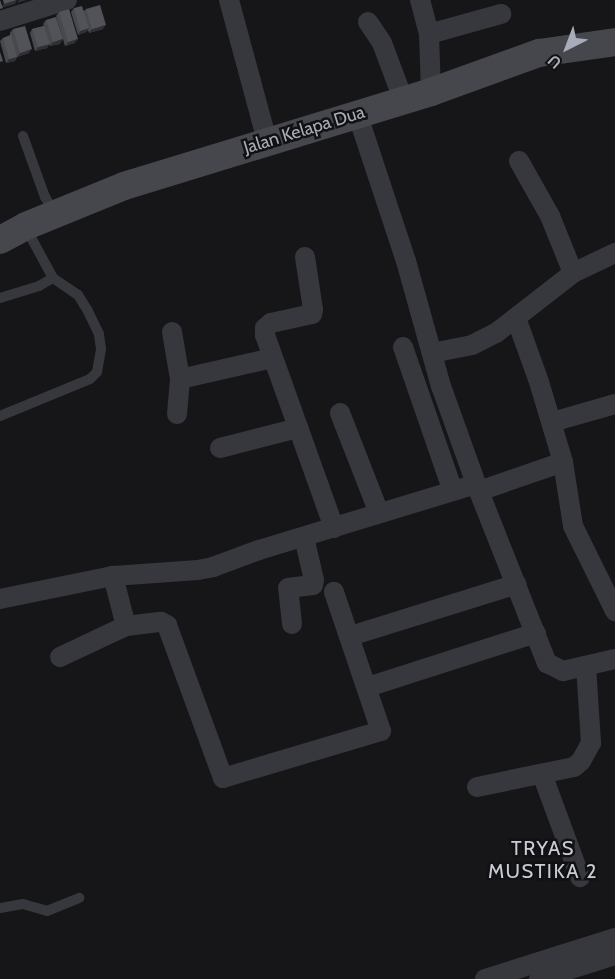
<!DOCTYPE html>
<html>
<head>
<meta charset="utf-8">
<style>
	body { margin:0 }
	#map { position:relative; width:615px; height:979px; overflow:hidden; background:#161618; font-family:Cabin,sans-serif }
	div>[style] { position:absolute }
	[style*='--x'] { left:calc(var(--x)*1px); top:calc(var(--y)*1px); width:calc(var(--w)*1px); rotate:calc(var(--a)*1deg) }
	.lane>* { height:10px; margin:-5px; padding:0 5px; transform-origin:5px; border-radius:5px; background:#37383d }
	.street>* { height:20px; margin:-10px; padding:0 10px; transform-origin:10px; border-radius:10px; background:#37383d }
	.secondary>* { height:28px; margin:-14px; padding:0 14px; transform-origin:14px; border-radius:14px; background:#45474d }
	.wall>* { inset:0; background:#47494d }
	.shaded-wall>* { inset:0; background:#2f3033 }
	.building>* { inset:0; background:#525359 }
	span { translate:-50% -50%; white-space:nowrap; text-align:center; line-height:1.15; -webkit-text-stroke:5px #111113; paint-order:stroke }
	.street-label { font-size:18px; color:#a7adb8 }
	.neighbourhood-label { font-size:20px; color:#c9ccd4; letter-spacing:1.5px }
	.north { position:absolute; left:537px; top:18px; width:60px; height:60px; -webkit-text-stroke:4px #111113; paint-order:stroke; rotate:222deg; font-size:16px; font-weight:700; line-height:24px; text-align:center; color:#a7adb8 }
	.north::after { content:''; display:block; margin:auto; width:21px; height:27px; background:#a7adb8; clip-path:polygon(50% 0,100% 100%,50% 72%,0 100%) }
</style>
</head>
<body>
<div id="map">
	<div class="lane">
		<div style="--x:23;--y:136;--w:65;--a:70.2"></div>
		<div style="--x:45;--y:197;--w:19;--a:58"></div>
		<div style="--x:0;--y:298;--w:41;--a:-17.1"></div>
		<div style="--x:39;--y:286;--w:16;--a:-30"></div>
		<div style="--x:53;--y:278;--w:57;--a:-118.4"></div>
		<div style="--x:0;--y:416;--w:97;--a:-22.3"></div>
		<div style="--x:90;--y:379;--w:10;--a:-45"></div>
		<div style="--x:97;--y:372;--w:23;--a:-80"></div>
		<div style="--x:101;--y:349;--w:15;--a:-98"></div>
		<div style="--x:99;--y:334;--w:25;--a:-116"></div>
		<div style="--x:88;--y:311;--w:19;--a:-122"></div>
		<div style="--x:78;--y:295;--w:30;--a:-146"></div>
		<div style="--x:0;--y:908;--w:23;--a:-10"></div>
		<div style="--x:23;--y:904;--w:25;--a:16"></div>
		<div style="--x:47;--y:911;--w:35;--a:-22"></div>
	</div>
	<div class="street">
		<div style="--x:229;--y:0;--w:146;--a:74.9"></div>
		<div style="--x:420;--y:0;--w:35;--a:75"></div>
		<div style="--x:0;--y:21;--w:70;--a:-17.4"></div>
		<div style="--x:368;--y:22;--w:25;--a:56"></div>
		<div style="--x:382;--y:43;--w:60;--a:69.4"></div>
		<div style="--x:431;--y:92;--w:58;--a:-92"></div>
		<div style="--x:429;--y:34;--w:75;--a:-15.5"></div>
		<div style="--x:357;--y:113;--w:156;--a:71.7"></div>
		<div style="--x:406;--y:261;--w:130;--a:74.4"></div>
		<div style="--x:441;--y:386;--w:104;--a:70.3"></div>
		<div style="--x:476;--y:484;--w:193;--a:68.4"></div>
		<div style="--x:547;--y:663;--w:18;--a:27"></div>
		<div style="--x:563;--y:671;--w:53;--a:-13"></div>
		<div style="--x:519;--y:161;--w:63;--a:60.6"></div>
		<div style="--x:550;--y:216;--w:61;--a:68"></div>
		<div style="--x:573;--y:273;--w:47;--a:-25.5"></div>
		<div style="--x:305;--y:257;--w:53;--a:81.3"></div>
		<div style="--x:313;--y:309;--w:5;--a:101"></div>
		<div style="--x:312;--y:314;--w:42;--a:167.6"></div>
		<div style="--x:271;--y:323;--w:8;--a:140"></div>
		<div style="--x:265;--y:328;--w:7;--a:90"></div>
		<div style="--x:265;--y:335;--w:205;--a:70.3"></div>
		<div style="--x:516;--y:318;--w:68;--a:70.2"></div>
		<div style="--x:539;--y:382;--w:84;--a:73.3"></div>
		<div style="--x:563;--y:462;--w:65;--a:81.1"></div>
		<div style="--x:573;--y:526;--w:95;--a:63.7"></div>
		<div style="--x:172;--y:332;--w:48;--a:80.3"></div>
		<div style="--x:403;--y:347;--w:152;--a:70.9"></div>
		<div style="--x:432;--y:353;--w:41;--a:-11.3"></div>
		<div style="--x:472;--y:345;--w:27;--a:-27"></div>
		<div style="--x:496;--y:333;--w:98;--a:-37.9"></div>
		<div style="--x:340;--y:413;--w:107;--a:68.7"></div>
		<div style="--x:177;--y:414;--w:35;--a:-85"></div>
		<div style="--x:180;--y:379;--w:95;--a:-12.7"></div>
		<div style="--x:552;--y:422;--w:66;--a:-15.9"></div>
		<div style="--x:220;--y:448;--w:81;--a:-14.4"></div>
		<div style="--x:479;--y:491;--w:89;--a:-19"></div>
		<div style="--x:0;--y:599;--w:115;--a:-11.5"></div>
		<div style="--x:113;--y:576;--w:85;--a:-4"></div>
		<div style="--x:198;--y:570;--w:15;--a:-11"></div>
		<div style="--x:213;--y:567;--w:49;--a:-20.3"></div>
		<div style="--x:259;--y:550;--w:227;--a:-16.9"></div>
		<div style="--x:292;--y:624;--w:36;--a:-96"></div>
		<div style="--x:288;--y:588;--w:25;--a:-7"></div>
		<div style="--x:313;--y:585;--w:5;--a:-79"></div>
		<div style="--x:314;--y:580;--w:44;--a:-103.1"></div>
		<div style="--x:126;--y:626;--w:35;--a:-7"></div>
		<div style="--x:161;--y:622;--w:7;--a:27"></div>
		<div style="--x:167;--y:625;--w:163;--a:69.9"></div>
		<div style="--x:223;--y:778;--w:165;--a:-16.6"></div>
		<div style="--x:381;--y:731;--w:147;--a:-108.7"></div>
		<div style="--x:360;--y:633;--w:164;--a:-17.3"></div>
		<div style="--x:60;--y:657;--w:73;--a:-25.2"></div>
		<div style="--x:126;--y:626;--w:52;--a:-104.6"></div>
		<div style="--x:377;--y:684;--w:167;--a:-17.8"></div>
		<div style="--x:542;--y:774;--w:110;--a:69.7"></div>
		<div style="--x:477;--y:787;--w:99;--a:-11.7"></div>
		<div style="--x:574;--y:767;--w:9;--a:-41"></div>
		<div style="--x:581;--y:761;--w:21;--a:-61"></div>
		<div style="--x:591;--y:743;--w:77;--a:-93.7"></div>
		<div style="--x:485;--y:979;--w:136;--a:-17.5"></div>
		<div style="--x:539;--y:979;--w:80;--a:-17.5"></div>
	</div>
	<div class="secondary">
		<div style="--x:0;--y:240;--w:30;--a:-28"></div>
		<div style="--x:26;--y:226;--w:106;--a:-22.2"></div>
		<div style="--x:124;--y:186;--w:321;--a:-17"></div>
		<div style="--x:431;--y:92;--w:115;--a:-19.9"></div>
		<div style="--x:539;--y:53;--w:77;--a:-8.2"></div>
	</div>
	<div class="wall">
		<div style="clip-path:polygon(74px 8px,84px 11px,86px 9px,103px 29px,89px 33px,88px 30px,86px 32px,78px 35px,71px 12px)"></div>
		<div style="clip-path:polygon(59px 12px,75px 43px,65px 46px,56px 16px)"></div>
		<div style="clip-path:polygon(46px 20px,60px 44px,50px 46px,49px 44px,47px 48px,35px 51px,30px 33px,32px 29px,44px 26px,43px 24px)"></div>
		<div style="clip-path:polygon(13px 29px,29px 53px,17px 57px,15px 61px,6px 63px,0 41px,3px 38px,10px 35px,10px 33px)"></div>
	</div>
	<div class="shaded-wall">
		<div style="clip-path:polygon(17px 0,15px 4px,1px 8px,4px 4px)"></div>
		<div style="clip-path:polygon(19px 0,27px 0,17px 3px)"></div>
		<div style="clip-path:polygon(106px 25px,103px 29px,89px 33px,92px 29px)"></div>
		<div style="clip-path:polygon(89px 28px,86px 32px,78px 35px,80px 31px)"></div>
		<div style="clip-path:polygon(63px 39px,60px 44px,50px 46px,53px 42px)"></div>
		<div style="clip-path:polygon(78px 39px,75px 43px,65px 46px,68px 42px)"></div>
		<div style="clip-path:polygon(50px 44px,47px 48px,35px 51px,38px 47px)"></div>
		<div style="clip-path:polygon(32px 49px,29px 53px,17px 57px,15px 61px,6px 63px,9px 59px,17px 57px,20px 53px)"></div>
	</div>
	<div class="building">
		<div style="clip-path:polygon(0 0,3px 8px,0 9px)"></div>
		<div style="clip-path:polygon(3px 0,17px 0,4px 4px)"></div>
		<div style="clip-path:polygon(100px 5px,106px 25px,92px 29px,86px 9px)"></div>
		<div style="clip-path:polygon(82px 6px,89px 28px,80px 31px,74px 8px)"></div>
		<div style="clip-path:polygon(69px 9px,78px 39px,68px 42px,59px 12px)"></div>
		<div style="clip-path:polygon(56px 17px,63px 39px,53px 42px,46px 20px)"></div>
		<div style="clip-path:polygon(25px 26px,32px 49px,20px 53px,13px 29px)"></div>
		<div style="clip-path:polygon(44px 26px,50px 44px,38px 47px,32px 29px)"></div>
		<div style="clip-path:polygon(11px 35px,17px 57px,9px 59px,3px 38px)"></div>
		<div style="clip-path:polygon(0 52px,3px 61px,0 62px)"></div>
	</div>
	<div class="street-label">
		<span style="left:304px;top:130px;rotate:-17deg">Jalan Kelapa Dua</span>
	</div>
	<div class="neighbourhood-label">
		<span style="left:543px;top:860px">TRYAS<br>MUSTIKA 2</span>
	</div>
	<div class="north">U</div>
</div>
</body>
</html>
